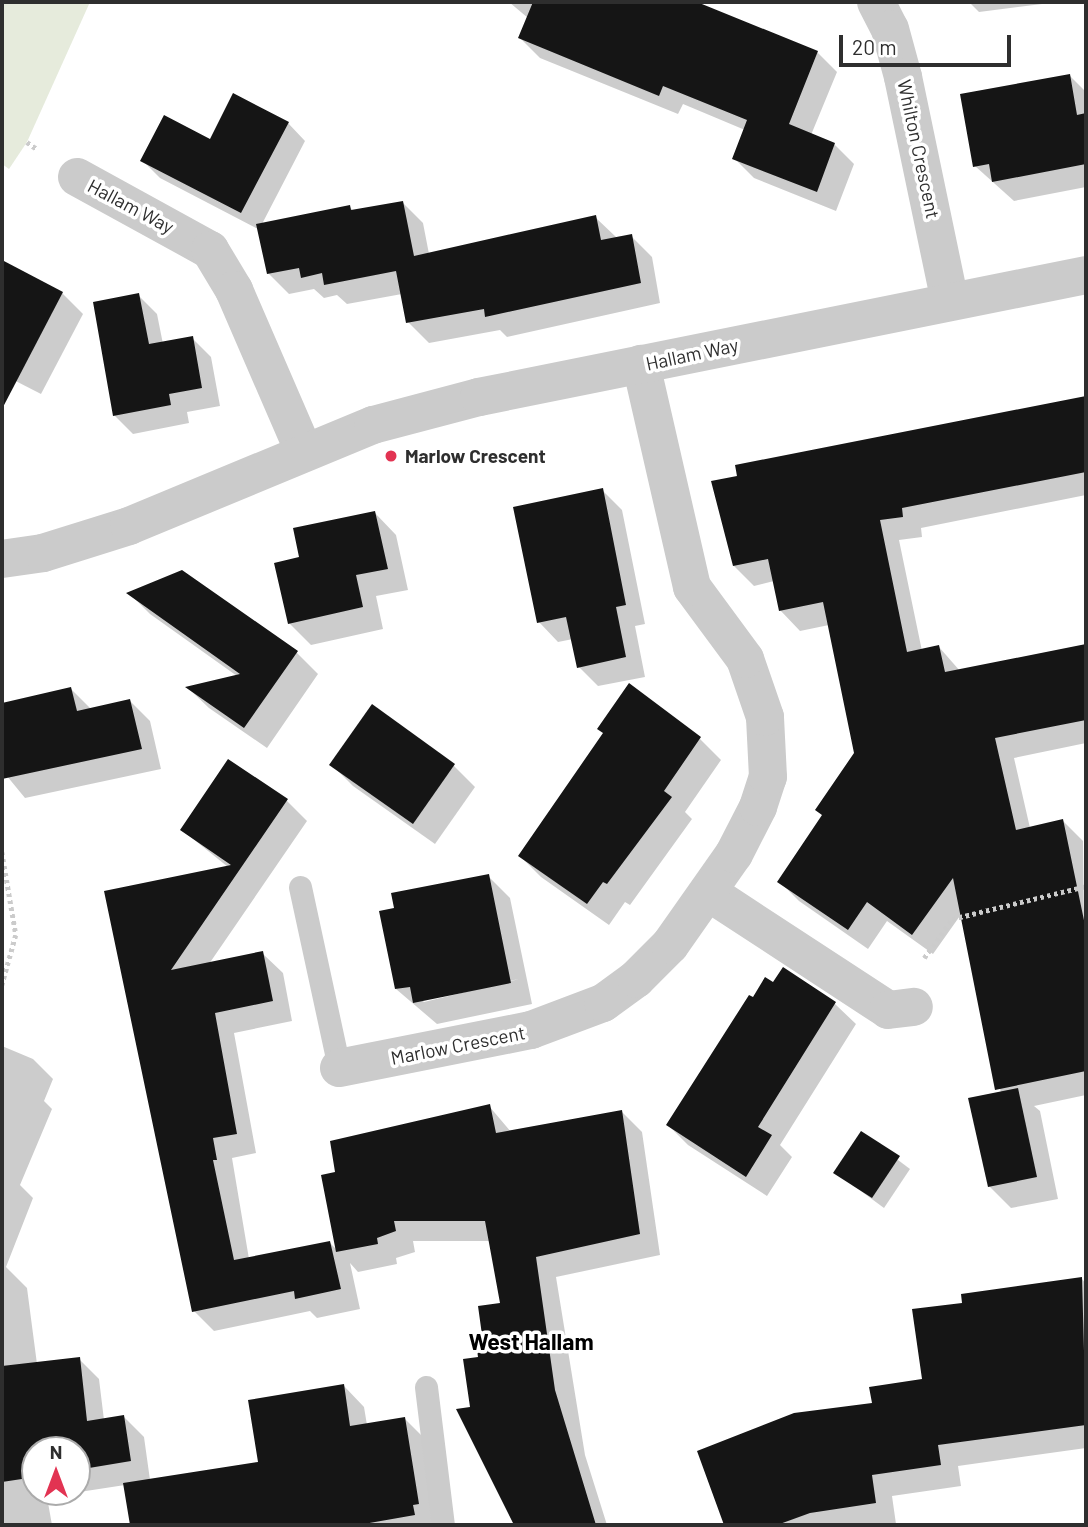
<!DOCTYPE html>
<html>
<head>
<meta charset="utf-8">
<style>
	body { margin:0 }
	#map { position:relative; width:1088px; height:1527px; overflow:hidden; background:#fff; font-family:Barlow,sans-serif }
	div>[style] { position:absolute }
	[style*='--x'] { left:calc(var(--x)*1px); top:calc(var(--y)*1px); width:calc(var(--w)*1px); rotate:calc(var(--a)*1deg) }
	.green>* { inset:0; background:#e6ebdc }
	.shadow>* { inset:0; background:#0003 }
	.building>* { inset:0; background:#151515 }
	.path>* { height:4.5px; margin-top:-2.25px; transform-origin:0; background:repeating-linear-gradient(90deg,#cbcbcb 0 3.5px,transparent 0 7px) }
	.service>* { height:23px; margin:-11.5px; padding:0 11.5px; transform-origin:11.5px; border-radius:11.5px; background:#cbcbcb }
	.minor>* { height:38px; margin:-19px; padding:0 19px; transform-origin:19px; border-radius:19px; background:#cbcbcb }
	.tertiary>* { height:38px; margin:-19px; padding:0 19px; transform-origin:19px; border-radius:19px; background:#cbcbcb }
	.dots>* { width:19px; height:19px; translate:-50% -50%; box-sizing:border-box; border:4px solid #fff; border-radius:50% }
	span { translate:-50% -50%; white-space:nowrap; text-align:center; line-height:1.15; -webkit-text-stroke:7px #fff; paint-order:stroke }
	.street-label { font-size:19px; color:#2e2e2e }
	.poi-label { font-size:19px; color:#2e2e2e; font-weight:700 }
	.left { translate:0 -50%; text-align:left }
	.quarter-label { font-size:23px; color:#000; font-weight:700 }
	.frame { position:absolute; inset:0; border:4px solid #2e2e2e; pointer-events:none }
	.north { position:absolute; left:21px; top:1436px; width:70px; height:70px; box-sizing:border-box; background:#fff; border:2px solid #ababab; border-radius:50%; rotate:0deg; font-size:19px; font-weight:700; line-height:28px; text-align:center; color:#2e2e2e }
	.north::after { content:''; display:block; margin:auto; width:24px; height:32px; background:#e23352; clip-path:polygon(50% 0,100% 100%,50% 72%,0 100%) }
	.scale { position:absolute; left:839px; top:35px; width:172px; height:32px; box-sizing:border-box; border:4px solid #2e2e2e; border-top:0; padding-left:9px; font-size:21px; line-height:24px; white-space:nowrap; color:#2e2e2e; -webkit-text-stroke:5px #fff; paint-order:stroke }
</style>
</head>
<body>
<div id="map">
	<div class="green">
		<div style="clip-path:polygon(2px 2px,90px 2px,27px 142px,9px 169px,2px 164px)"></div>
	</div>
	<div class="shadow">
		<div style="clip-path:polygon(509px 2px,693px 2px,817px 52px,837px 72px,811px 135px,834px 144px,854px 164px,836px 211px,754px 178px,734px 158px,745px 130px,683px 104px,678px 114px,540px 58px,520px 38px,528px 18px)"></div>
		<div style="clip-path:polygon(969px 2px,1050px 2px,1050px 3px,979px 12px)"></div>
		<div style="clip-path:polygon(1070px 76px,1086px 92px,1086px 187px,1014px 201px,975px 166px)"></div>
		<div style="clip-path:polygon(288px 123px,305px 141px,262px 224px,349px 206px,354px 212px,403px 203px,423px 223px,429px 254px,595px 217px,616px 237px,631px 236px,652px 257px,660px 303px,507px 337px,500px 330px,429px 343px,408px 322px,402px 294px,347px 304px,337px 295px,324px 298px,314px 289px,289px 294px,268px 273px,260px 230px,160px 178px,142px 160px)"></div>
		<div style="clip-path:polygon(2px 262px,62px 293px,83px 314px,41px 394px,2px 374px)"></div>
		<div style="clip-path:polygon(138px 295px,157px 314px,163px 344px,192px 338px,211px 357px,220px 406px,187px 412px,189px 423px,133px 434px,114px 415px)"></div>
		<div style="clip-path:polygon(1086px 398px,1086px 495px,921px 528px,922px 537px,899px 540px,922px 651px,939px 647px,960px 671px,1086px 646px,1086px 743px,1014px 758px,1030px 828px,1063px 821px,1083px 841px,1086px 1095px,1034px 1106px,1040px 1111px,1058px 1199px,1011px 1208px,989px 1186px,1001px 1093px,962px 913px,933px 954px,887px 921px,868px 949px,799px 901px,779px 881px,824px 816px,855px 753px,829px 625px,800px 631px,780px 610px,774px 581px,754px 586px,734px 566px,737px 467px)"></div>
		<div style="clip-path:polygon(602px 490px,622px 510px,645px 624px,635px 626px,645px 677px,598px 686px,579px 667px,573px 639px,558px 642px,539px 622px)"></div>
		<div style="clip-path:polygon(375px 513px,396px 535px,408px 590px,376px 596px,383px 629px,311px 645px,289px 623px,301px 558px)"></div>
		<div style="clip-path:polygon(129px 593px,297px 653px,318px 674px,267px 748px,209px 708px,188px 688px,237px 676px,150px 614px)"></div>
		<div style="clip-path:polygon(71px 689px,92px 710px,130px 701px,150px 721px,161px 769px,25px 798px,2px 770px,2px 704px)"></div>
		<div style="clip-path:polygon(372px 706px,454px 766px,475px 787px,435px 844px,353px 786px,331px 764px)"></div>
		<div style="clip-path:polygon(700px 739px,721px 760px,685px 812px,692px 819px,630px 905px,625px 902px,609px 925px,541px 877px,520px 856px)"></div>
		<div style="clip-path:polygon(228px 762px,287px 801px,307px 821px,209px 964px,262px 953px,283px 973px,292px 1021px,234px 1033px,256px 1153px,232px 1158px,249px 1259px,330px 1243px,338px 1251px,337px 1173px,489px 1106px,511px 1132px,622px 1112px,642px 1132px,660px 1255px,556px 1277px,585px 1455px,607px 1525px,516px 1525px,459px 1410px,472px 1408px,484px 1336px,502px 1305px,490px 1241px,413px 1241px,415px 1252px,396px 1258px,397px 1264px,358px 1272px,350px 1263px,360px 1309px,317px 1318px,310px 1311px,214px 1331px,194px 1311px,106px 892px,228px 867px,182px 830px)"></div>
		<div style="clip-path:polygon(evenodd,488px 876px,510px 898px,532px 1004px,437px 1024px,396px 989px,488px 876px,519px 979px,424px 1002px,421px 999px,519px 979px)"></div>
		<div style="clip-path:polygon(783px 970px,835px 1004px,856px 1024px,780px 1145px,792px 1157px,767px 1196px,688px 1145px,668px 1125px,753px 1000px,774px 984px)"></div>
		<div style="clip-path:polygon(evenodd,2px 1046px,33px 1059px,53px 1079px,44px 1101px,52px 1109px,20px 1185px,33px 1198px,6px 1267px,27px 1288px,37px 1364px,79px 1359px,99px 1379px,104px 1420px,124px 1417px,144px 1437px,150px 1480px,260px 1464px,344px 1386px,364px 1407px,367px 1425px,405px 1419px,425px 1439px,433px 1525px,132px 1525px,125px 1485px,47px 1497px,52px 1525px,2px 1525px,2px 1046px,35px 1450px,77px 1450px,77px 1492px,35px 1492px,35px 1450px)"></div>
		<div style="clip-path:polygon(862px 1133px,910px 1169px,884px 1208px,835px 1172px)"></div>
		<div style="clip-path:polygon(1082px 1279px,1086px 1284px,1086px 1448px,958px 1466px,961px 1486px,892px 1496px,896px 1524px,726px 1525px,699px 1452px,874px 1405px,924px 1380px,964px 1305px)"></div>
	</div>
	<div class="building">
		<div style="clip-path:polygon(533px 2px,697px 2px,818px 51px,789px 124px,835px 143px,817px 192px,732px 159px,747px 120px,663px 86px,659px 96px,518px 38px)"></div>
		<div style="clip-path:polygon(1070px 74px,1077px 115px,1086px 113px,1086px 164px,992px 182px,989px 164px,973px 167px,960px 94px)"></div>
		<div style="clip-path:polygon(233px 93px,289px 122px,241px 213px,140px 161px,164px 115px,210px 139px)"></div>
		<div style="clip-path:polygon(403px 201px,414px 256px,596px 215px,601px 240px,632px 234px,641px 283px,485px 317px,484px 309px,406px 323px,396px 271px,324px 285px,322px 273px,301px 278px,299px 268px,267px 274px,256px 224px,350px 205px,351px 210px)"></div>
		<div style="clip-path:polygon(2px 260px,63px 292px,2px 409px)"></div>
		<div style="clip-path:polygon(139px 293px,149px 344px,193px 336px,202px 388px,169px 394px,171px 405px,113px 416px,93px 302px)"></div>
		<div style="clip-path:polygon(1086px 396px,1086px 472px,902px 508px,903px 517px,880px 520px,907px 652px,939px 645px,945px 672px,1086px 644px,1086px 720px,995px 738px,1016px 830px,1063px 819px,1086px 930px,1086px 1071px,995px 1090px,953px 878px,912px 935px,867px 902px,848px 930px,777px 882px,822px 815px,815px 810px,854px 753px,823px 602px,779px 611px,768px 559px,733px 566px,711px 481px,737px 476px,735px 465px)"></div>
		<div style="clip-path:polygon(603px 488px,626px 605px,616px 607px,626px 657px,577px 668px,566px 617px,537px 623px,513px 507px)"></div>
		<div style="clip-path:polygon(375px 511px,388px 569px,356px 575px,363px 607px,288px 624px,274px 563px,299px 557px,293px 528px)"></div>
		<div style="clip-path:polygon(182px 570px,298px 651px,244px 728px,185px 687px,240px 674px,126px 593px)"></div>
		<div style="clip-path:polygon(629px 683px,701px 737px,664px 791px,672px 797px,607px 884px,603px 882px,587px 904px,518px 856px,603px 733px,597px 729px)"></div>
		<div style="clip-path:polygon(71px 687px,77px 711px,130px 699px,142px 749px,2px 779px,2px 703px)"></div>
		<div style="clip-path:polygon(372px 704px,455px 764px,413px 824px,329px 765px)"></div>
		<div style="clip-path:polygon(228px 759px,288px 799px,171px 970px,263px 951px,273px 1001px,215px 1013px,237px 1134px,213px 1138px,217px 1160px,213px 1160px,234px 1260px,330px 1241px,341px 1289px,295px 1299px,294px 1291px,192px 1312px,104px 891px,231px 865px,180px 830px)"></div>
		<div style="clip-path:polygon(489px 874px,511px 983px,413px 1003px,410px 987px,395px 989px,379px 911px,394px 908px,391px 893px)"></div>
		<div style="clip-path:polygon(783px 967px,836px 1002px,758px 1127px,772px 1135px,746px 1177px,666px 1125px,749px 995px,753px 997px,765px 977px,773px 982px)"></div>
		<div style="clip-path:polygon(1018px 1088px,1037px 1177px,988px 1187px,968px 1098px)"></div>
		<div style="clip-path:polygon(490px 1104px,496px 1133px,622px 1110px,640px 1234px,536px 1257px,555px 1390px,596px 1525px,514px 1525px,456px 1409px,470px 1407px,463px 1359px,478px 1357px,475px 1336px,482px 1335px,478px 1306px,500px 1303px,485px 1221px,394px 1221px,396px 1231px,377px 1238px,378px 1244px,336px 1252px,321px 1175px,335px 1172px,330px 1141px)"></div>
		<div style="clip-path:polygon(861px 1131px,900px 1156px,872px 1198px,833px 1173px)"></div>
		<div style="clip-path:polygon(1082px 1277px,1086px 1425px,938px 1445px,941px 1465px,872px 1475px,876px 1503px,810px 1513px,777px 1525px,724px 1525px,697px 1451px,794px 1413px,872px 1403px,869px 1387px,922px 1379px,912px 1309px,962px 1303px,961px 1294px)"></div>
		<div style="clip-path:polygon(80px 1357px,87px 1421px,124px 1415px,131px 1461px,77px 1470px,77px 1450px,35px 1450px,35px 1477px,2px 1482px,2px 1366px)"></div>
		<div style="clip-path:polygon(344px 1384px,350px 1426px,405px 1417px,419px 1504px,413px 1505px,415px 1515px,358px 1525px,130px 1525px,123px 1483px,258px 1462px,248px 1400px)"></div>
	</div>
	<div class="path">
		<div style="--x:27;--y:142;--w:12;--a:35"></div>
		<div style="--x:2;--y:852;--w:84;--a:80.4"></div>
		<div style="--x:16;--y:935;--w:52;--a:105.6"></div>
		<div style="--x:924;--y:958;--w:48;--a:-54.3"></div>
		<div style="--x:952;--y:919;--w:138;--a:-13.8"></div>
	</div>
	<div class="service">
		<div style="--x:300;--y:887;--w:185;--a:77.8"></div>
		<div style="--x:426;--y:1387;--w:139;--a:83"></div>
	</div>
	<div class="minor">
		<div style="--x:876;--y:2;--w:30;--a:63"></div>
		<div style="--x:890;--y:29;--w:50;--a:74.8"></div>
		<div style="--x:903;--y:77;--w:229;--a:78.2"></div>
		<div style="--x:77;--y:177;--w:152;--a:28.8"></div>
		<div style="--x:210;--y:250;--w:47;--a:59"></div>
		<div style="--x:234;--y:290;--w:176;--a:66.6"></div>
		<div style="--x:708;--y:892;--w:215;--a:33.2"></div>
		<div style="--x:888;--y:1010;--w:26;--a:-7"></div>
		<div style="--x:339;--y:1068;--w:196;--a:-11.2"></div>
		<div style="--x:531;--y:1030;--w:77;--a:-20.6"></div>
		<div style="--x:603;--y:1003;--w:41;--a:-36"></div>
		<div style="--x:636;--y:979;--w:48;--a:-45"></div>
		<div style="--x:670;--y:945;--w:111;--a:-54.9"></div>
		<div style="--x:734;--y:854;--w:53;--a:-62.9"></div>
		<div style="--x:758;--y:807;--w:32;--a:-72"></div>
		<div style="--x:768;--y:777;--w:60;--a:-92.9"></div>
		<div style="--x:765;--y:717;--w:61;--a:-109"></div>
		<div style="--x:745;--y:659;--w:89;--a:-126.4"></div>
		<div style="--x:692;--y:587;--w:229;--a:-102.9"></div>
	</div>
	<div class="tertiary">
		<div style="--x:2;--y:559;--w:41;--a:-8.3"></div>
		<div style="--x:43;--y:553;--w:90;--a:-17.4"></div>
		<div style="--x:129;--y:526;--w:264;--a:-22.5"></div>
		<div style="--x:373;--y:425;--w:110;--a:-14.8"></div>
		<div style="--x:479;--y:397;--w:619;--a:-11.36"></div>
	</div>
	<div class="dots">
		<div style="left:391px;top:456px;background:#e23352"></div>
	</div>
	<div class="street-label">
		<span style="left:919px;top:149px;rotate:78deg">Whilton Crescent</span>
		<span style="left:131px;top:206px;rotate:28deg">Hallam Way</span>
		<span style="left:692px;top:354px;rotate:-12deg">Hallam Way</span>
		<span style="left:458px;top:1045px;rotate:-11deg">Marlow Crescent</span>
	</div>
	<div class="poi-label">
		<span class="left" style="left:405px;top:456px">Marlow Crescent</span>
	</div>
	<div class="quarter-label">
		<span style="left:531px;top:1341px">West Hallam</span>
	</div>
	<div class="frame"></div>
	<div class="north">N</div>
	<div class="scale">20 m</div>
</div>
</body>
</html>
